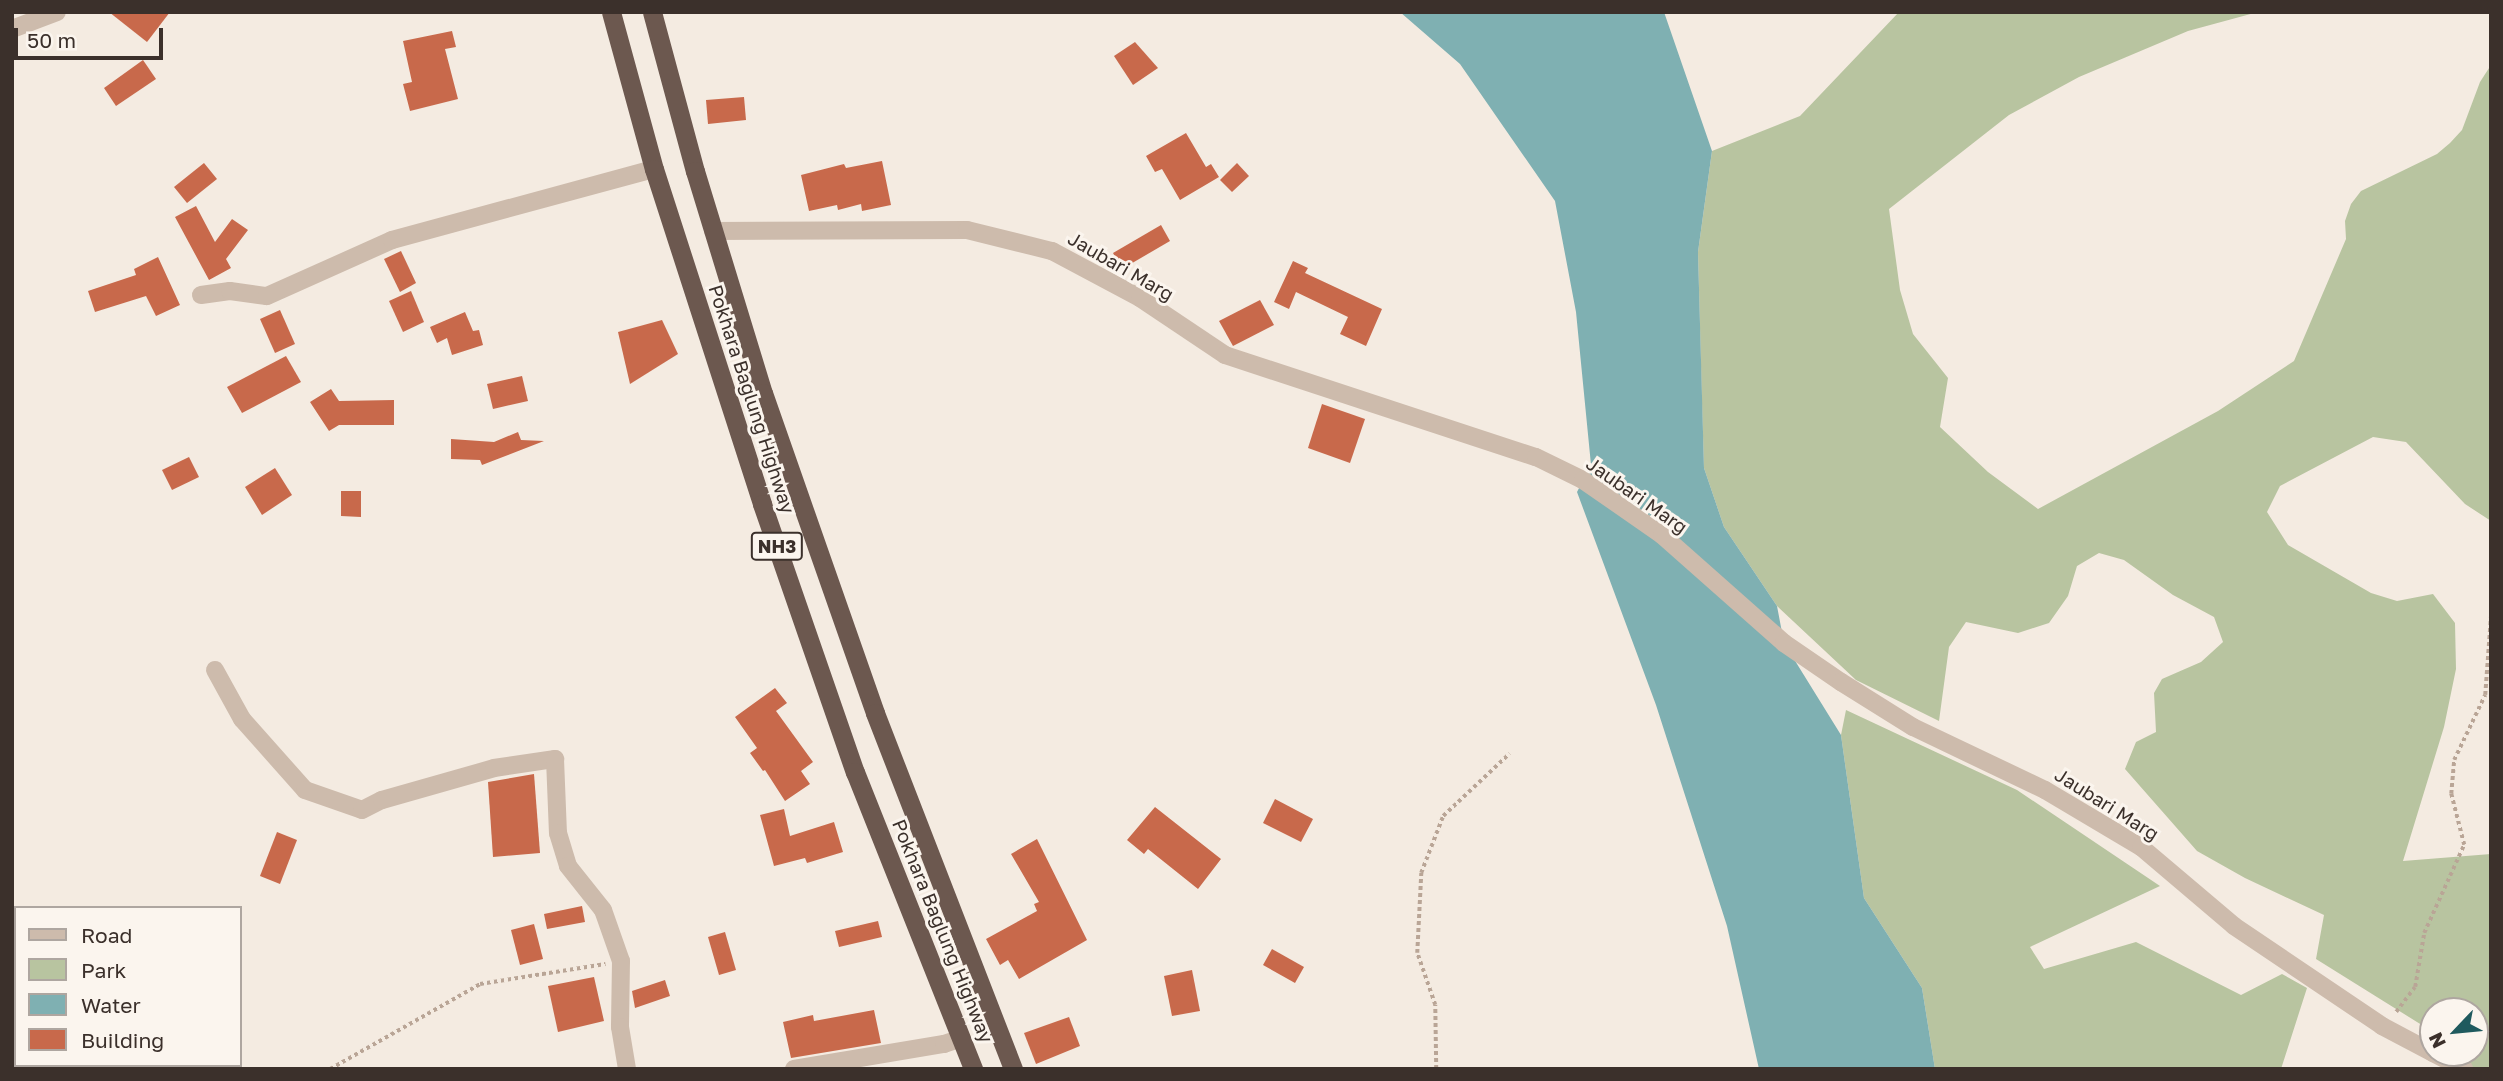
<!DOCTYPE html>
<html>
<head>
<meta charset="utf-8">
<style>
	body { margin:0 }
	#map { position:relative; width:2503px; height:1081px; overflow:hidden; background:#f4ebe1; font-family:"Golos Text",sans-serif }
	div>[style] { position:absolute }
	[style*='--x'] { left:calc(var(--x)*1px); top:calc(var(--y)*1px); width:calc(var(--w)*1px); rotate:calc(var(--a)*1deg) }
	.green>* { inset:0; background:#b8c4a0 }
	.water>* { inset:0; background:#7fb0b2 }
	.building>* { inset:0; background:#c8694b }
	.path>* { height:3.5px; margin-top:-1.75px; transform-origin:0; background:repeating-linear-gradient(90deg,#b9a596 0 3.5px,transparent 0 7px) }
	.minor>* { height:18px; margin:-9px; padding:0 9px; transform-origin:9px; border-radius:9px; background:#cdbbac }
	.trunk>* { height:19px; margin:-9.5px; padding:0 9.5px; transform-origin:9.5px; border-radius:9.5px; background:#6c584f }
	span { translate:-50% -50%; white-space:nowrap; text-align:center; line-height:1.15; -webkit-text-stroke:6px #fbf5ee; paint-order:stroke }
	.shield-label span { padding:2px 5px; background:#fbf5ee; border:2px solid; border-radius:5px; -webkit-text-stroke-width:0 }
	.shield-label { font-size:18px; color:#3b302b; font-weight:700 }
	.street-label { font-size:19px; color:#3b302b }
	.frame { position:absolute; inset:0; border:14px solid #3b302b; pointer-events:none }
	.legend { position:absolute; left:14px; top:906px; width:228px; height:161px; box-sizing:border-box; background:#fbf5ee; border:2px solid #aea6a0; margin:0; padding:9px 12px; list-style:none; font-size:21px; color:#3b302b }
	.legend li { display:flex; align-items:center; gap:14px; height:35px }
	.legend b { width:35px; border:2px solid #aea6a0 }
	.north { position:absolute; left:2419px; top:997px; width:70px; height:70px; box-sizing:border-box; background:#fbf5ee; border:2px solid #aea6a0; border-radius:50%; rotate:244deg; font-size:19px; font-weight:700; line-height:28px; text-align:center; color:#3b302b }
	.north::after { content:''; display:block; margin:auto; width:24px; height:32px; background:#1f5a5e; clip-path:polygon(50% 0,100% 100%,50% 72%,0 100%) }
	.scale { position:absolute; left:14px; top:28px; width:149px; height:32px; box-sizing:border-box; border:4px solid #3b302b; border-top:0; padding-left:9px; font-size:21px; line-height:24px; white-space:nowrap; color:#3b302b; -webkit-text-stroke:5px #fbf5ee; paint-order:stroke }
</style>
</head>
<body>
<div id="map">
	<div class="green">
		<div style="clip-path:polygon(1899px 12px,2258px 12px,2188px 31px,2079px 77px,2009px 115px,1889px 209px,1900px 290px,1913px 334px,1948px 378px,1940px 427px,1988px 472px,2038px 509px,2218px 411px,2294px 361px,2346px 239px,2345px 221px,2351px 204px,2361px 191px,2437px 154px,2450px 143px,2462px 130px,2480px 82px,2491px 65px,2491px 521px,2465px 504px,2406px 442px,2373px 437px,2280px 486px,2267px 512px,2288px 545px,2371px 593px,2397px 601px,2433px 594px,2455px 623px,2456px 669px,2444px 727px,2403px 861px,2491px 854px,2491px 1069px,2468px 1069px,2470px 1056px,2466px 1053px,2475px 1053px,2475px 1011px,2433px 1011px,2433px 1032px,2316px 959px,2324px 915px,2245px 878px,2197px 851px,2125px 769px,2136px 742px,2156px 732px,2154px 693px,2162px 679px,2201px 662px,2223px 642px,2214px 617px,2173px 595px,2124px 560px,2099px 553px,2077px 566px,2068px 596px,2049px 623px,2018px 633px,1966px 622px,1949px 647px,1939px 721px,1856px 680px,1777px 606px,1724px 527px,1704px 468px,1702px 403px,1698px 252px,1712px 151px,1800px 116px)"></div>
		<div style="clip-path:polygon(1846px 710px,2017px 790px,2160px 886px,2030px 947px,2044px 969px,2136px 942px,2241px 995px,2282px 974px,2307px 988px,2281px 1069px,1935px 1069px,1922px 988px,1864px 898px,1841px 735px)"></div>
		<div style="clip-path:polygon(12px 1003px,16px 1010px,16px 1065px,47px 1065px,49px 1069px,12px 1069px)"></div>
	</div>
	<div class="water">
		<div style="clip-path:polygon(1400px 12px,1664px 12px,1712px 151px,1698px 252px,1704px 468px,1724px 527px,1777px 606px,1784px 643px,1841px 735px,1864px 898px,1922px 988px,1935px 1069px,1759px 1069px,1727px 926px,1656px 705px,1577px 492px,1591px 465px,1576px 312px,1555px 201px,1460px 64px)"></div>
	</div>
	<div class="building">
		<div style="clip-path:polygon(109px 12px,170px 12px,147px 42px)"></div>
		<div style="clip-path:polygon(452px 31px,456px 47px,445px 49px,458px 99px,410px 111px,403px 84px,412px 82px,403px 41px)"></div>
		<div style="clip-path:polygon(1135px 42px,1158px 68px,1133px 85px,1114px 56px)"></div>
		<div style="clip-path:polygon(143px 60px,156px 79px,116px 106px,104px 88px)"></div>
		<div style="clip-path:polygon(744px 97px,746px 120px,708px 124px,706px 100px)"></div>
		<div style="clip-path:polygon(1186px 133px,1206px 167px,1211px 164px,1219px 177px,1180px 200px,1162px 169px,1155px 172px,1146px 156px)"></div>
		<div style="clip-path:polygon(882px 161px,891px 205px,862px 211px,861px 204px,838px 210px,837px 205px,809px 211px,801px 175px,844px 164px,846px 168px)"></div>
		<div style="clip-path:polygon(204px 163px,217px 179px,187px 203px,174px 187px)"></div>
		<div style="clip-path:polygon(1237px 163px,1249px 176px,1232px 192px,1220px 180px)"></div>
		<div style="clip-path:polygon(196px 206px,215px 242px,232px 219px,248px 230px,226px 259px,231px 268px,209px 280px,175px 217px)"></div>
		<div style="clip-path:polygon(1161px 225px,1170px 241px,1122px 269px,1113px 253px)"></div>
		<div style="clip-path:polygon(401px 251px,416px 283px,400px 292px,384px 259px)"></div>
		<div style="clip-path:polygon(158px 257px,180px 305px,156px 316px,146px 296px,95px 312px,88px 291px,136px 275px,134px 269px)"></div>
		<div style="clip-path:polygon(1293px 261px,1308px 268px,1305px 273px,1382px 309px,1366px 346px,1340px 334px,1348px 317px,1296px 292px,1289px 309px,1274px 302px)"></div>
		<div style="clip-path:polygon(411px 291px,424px 322px,403px 332px,389px 301px)"></div>
		<div style="clip-path:polygon(1260px 300px,1274px 325px,1233px 346px,1219px 321px)"></div>
		<div style="clip-path:polygon(280px 310px,295px 344px,275px 353px,260px 319px)"></div>
		<div style="clip-path:polygon(465px 312px,473px 331px,479px 330px,483px 345px,452px 355px,447px 338px,437px 343px,430px 327px)"></div>
		<div style="clip-path:polygon(662px 320px,678px 354px,630px 384px,618px 332px)"></div>
		<div style="clip-path:polygon(286px 356px,301px 382px,242px 413px,227px 387px)"></div>
		<div style="clip-path:polygon(522px 376px,528px 401px,493px 409px,487px 384px)"></div>
		<div style="clip-path:polygon(331px 389px,339px 401px,394px 400px,394px 425px,339px 425px,329px 431px,310px 402px)"></div>
		<div style="clip-path:polygon(1322px 404px,1365px 419px,1350px 463px,1308px 448px)"></div>
		<div style="clip-path:polygon(518px 432px,521px 440px,544px 441px,482px 465px,480px 460px,451px 459px,451px 439px,494px 442px)"></div>
		<div style="clip-path:polygon(189px 457px,199px 477px,172px 490px,162px 470px)"></div>
		<div style="clip-path:polygon(275px 468px,292px 495px,262px 515px,245px 487px)"></div>
		<div style="clip-path:polygon(341px 491px,361px 491px,361px 517px,341px 516px)"></div>
		<div style="clip-path:polygon(775px 688px,787px 703px,776px 711px,813px 762px,801px 771px,810px 784px,785px 801px,765px 770px,763px 771px,750px 753px,757px 748px,735px 717px)"></div>
		<div style="clip-path:polygon(534px 774px,540px 853px,493px 857px,488px 782px)"></div>
		<div style="clip-path:polygon(1275px 799px,1313px 819px,1301px 842px,1263px 823px)"></div>
		<div style="clip-path:polygon(1155px 807px,1221px 859px,1198px 889px,1148px 849px,1144px 854px,1127px 840px)"></div>
		<div style="clip-path:polygon(784px 809px,790px 836px,834px 822px,843px 852px,807px 863px,805px 858px,774px 866px,760px 815px)"></div>
		<div style="clip-path:polygon(277px 832px,297px 840px,280px 884px,260px 876px)"></div>
		<div style="clip-path:polygon(1037px 839px,1087px 940px,1019px 979px,1008px 960px,1000px 965px,986px 939px,1037px 911px,1034px 904px,1039px 902px,1011px 854px)"></div>
		<div style="clip-path:polygon(582px 906px,585px 922px,547px 929px,544px 914px)"></div>
		<div style="clip-path:polygon(878px 921px,882px 937px,839px 947px,835px 931px)"></div>
		<div style="clip-path:polygon(534px 924px,543px 959px,520px 965px,511px 930px)"></div>
		<div style="clip-path:polygon(725px 932px,736px 970px,719px 975px,708px 937px)"></div>
		<div style="clip-path:polygon(1272px 949px,1304px 967px,1295px 983px,1263px 965px)"></div>
		<div style="clip-path:polygon(1192px 970px,1200px 1011px,1172px 1016px,1164px 976px)"></div>
		<div style="clip-path:polygon(594px 977px,604px 1021px,558px 1032px,548px 986px)"></div>
		<div style="clip-path:polygon(665px 980px,670px 996px,635px 1008px,632px 991px)"></div>
		<div style="clip-path:polygon(874px 1010px,881px 1043px,791px 1058px,783px 1022px,813px 1015px,814px 1021px)"></div>
		<div style="clip-path:polygon(1069px 1017px,1080px 1046px,1036px 1064px,1024px 1033px)"></div>
	</div>
	<div class="path">
		<div style="--x:2396;--y:1012;--w:31;--a:-53"></div>
		<div style="--x:2415;--y:987;--w:55;--a:-80.5"></div>
		<div style="--x:2424;--y:933;--w:97;--a:-65.6"></div>
		<div style="--x:2464;--y:845;--w:53;--a:-104.3"></div>
		<div style="--x:2451;--y:794;--w:34;--a:-85"></div>
		<div style="--x:2454;--y:760;--w:72;--a:-64.5"></div>
		<div style="--x:2485;--y:695;--w:81;--a:-85.8"></div>
		<div style="--x:330;--y:1069;--w:172;--a:-29.5"></div>
		<div style="--x:480;--y:984;--w:127;--a:-9.1"></div>
		<div style="--x:1436;--y:1069;--w:64;--a:-90.9"></div>
		<div style="--x:1435;--y:1005;--w:55;--a:-109.1"></div>
		<div style="--x:1417;--y:953;--w:80;--a:-87.1"></div>
		<div style="--x:1421;--y:873;--w:61;--a:-68.9"></div>
		<div style="--x:1443;--y:816;--w:91;--a:-43.2"></div>
	</div>
	<div class="minor">
		<div style="--x:12;--y:29;--w:48;--a:-20.7"></div>
		<div style="--x:713;--y:231;--w:254;--a:-0.2"></div>
		<div style="--x:967;--y:230;--w:88;--a:13.9"></div>
		<div style="--x:1052;--y:251;--w:100;--a:28.1"></div>
		<div style="--x:1140;--y:298;--w:102;--a:33.8"></div>
		<div style="--x:1225;--y:355;--w:327;--a:18.2"></div>
		<div style="--x:1536;--y:457;--w:52;--a:26.1"></div>
		<div style="--x:1583;--y:480;--w:96;--a:34.8"></div>
		<div style="--x:1662;--y:535;--w:163;--a:41.5"></div>
		<div style="--x:1784;--y:643;--w:69;--a:34.4"></div>
		<div style="--x:1841;--y:682;--w:85;--a:32"></div>
		<div style="--x:1913;--y:727;--w:146;--a:25.5"></div>
		<div style="--x:2045;--y:790;--w:112;--a:30.7"></div>
		<div style="--x:2141;--y:847;--w:122;--a:40.3"></div>
		<div style="--x:2234;--y:926;--w:179;--a:34"></div>
		<div style="--x:2382;--y:1026;--w:58;--a:27.9"></div>
		<div style="--x:201;--y:295;--w:29;--a:-8"></div>
		<div style="--x:230;--y:291;--w:37;--a:8"></div>
		<div style="--x:267;--y:296;--w:137;--a:-24.1"></div>
		<div style="--x:392;--y:240;--w:271;--a:-15.2"></div>
		<div style="--x:215;--y:670;--w:56;--a:61.1"></div>
		<div style="--x:242;--y:719;--w:95;--a:48.4"></div>
		<div style="--x:305;--y:790;--w:60;--a:19.3"></div>
		<div style="--x:362;--y:810;--w:22;--a:-27"></div>
		<div style="--x:382;--y:800;--w:116;--a:-15.9"></div>
		<div style="--x:494;--y:768;--w:62;--a:-8.4"></div>
		<div style="--x:555;--y:759;--w:74;--a:87.7"></div>
		<div style="--x:558;--y:833;--w:34;--a:73"></div>
		<div style="--x:568;--y:866;--w:56;--a:51.5"></div>
		<div style="--x:603;--y:910;--w:54;--a:70.6"></div>
		<div style="--x:621;--y:961;--w:66;--a:90.9"></div>
		<div style="--x:620;--y:1027;--w:43;--a:80.5"></div>
		<div style="--x:12;--y:983;--w:6;--a:51"></div>
		<div style="--x:2433;--y:1053;--w:35;--a:27"></div>
		<div style="--x:59;--y:1065;--w:10;--a:24"></div>
		<div style="--x:794;--y:1069;--w:152;--a:-9.5"></div>
		<div style="--x:944;--y:1044;--w:18;--a:-19"></div>
	</div>
	<div class="trunk">
		<div style="--x:611;--y:12;--w:163;--a:74.7"></div>
		<div style="--x:654;--y:169;--w:352;--a:72.1"></div>
		<div style="--x:762;--y:504;--w:284;--a:70.9"></div>
		<div style="--x:855;--y:772;--w:320;--a:68.3"></div>
		<div style="--x:652;--y:12;--w:165;--a:74.9"></div>
		<div style="--x:695;--y:171;--w:232;--a:73"></div>
		<div style="--x:763;--y:393;--w:339;--a:70.7"></div>
		<div style="--x:875;--y:713;--w:382;--a:68.8"></div>
	</div>
	<div class="shield-label">
		<span style="left:777px;top:546px">NH3</span>
	</div>
	<div class="street-label">
		<span style="left:1121px;top:266px;rotate:30deg">Jaubari Marg</span>
		<span style="left:752px;top:399px;rotate:72deg">Pokhara Baglung Highway</span>
		<span style="left:1637px;top:495px;rotate:35deg">Jaubari Marg</span>
		<span style="left:2107px;top:804px;rotate:32deg">Jaubari Marg</span>
		<span style="left:943px;top:931px;rotate:68deg">Pokhara Baglung Highway</span>
	</div>
	<div class="frame"></div>
	<ul class="legend">
	<li><b style="height:9px;background:#cdbbac"></b>Road</li>
	<li><b style="height:19px;background:#b8c4a0"></b>Park</li>
	<li><b style="height:19px;background:#7fb0b2"></b>Water</li>
	<li><b style="height:19px;background:#c8694b"></b>Building</li>
	</ul>
	<div class="north">N</div>
	<div class="scale">50 m</div>
</div>
</body>
</html>
